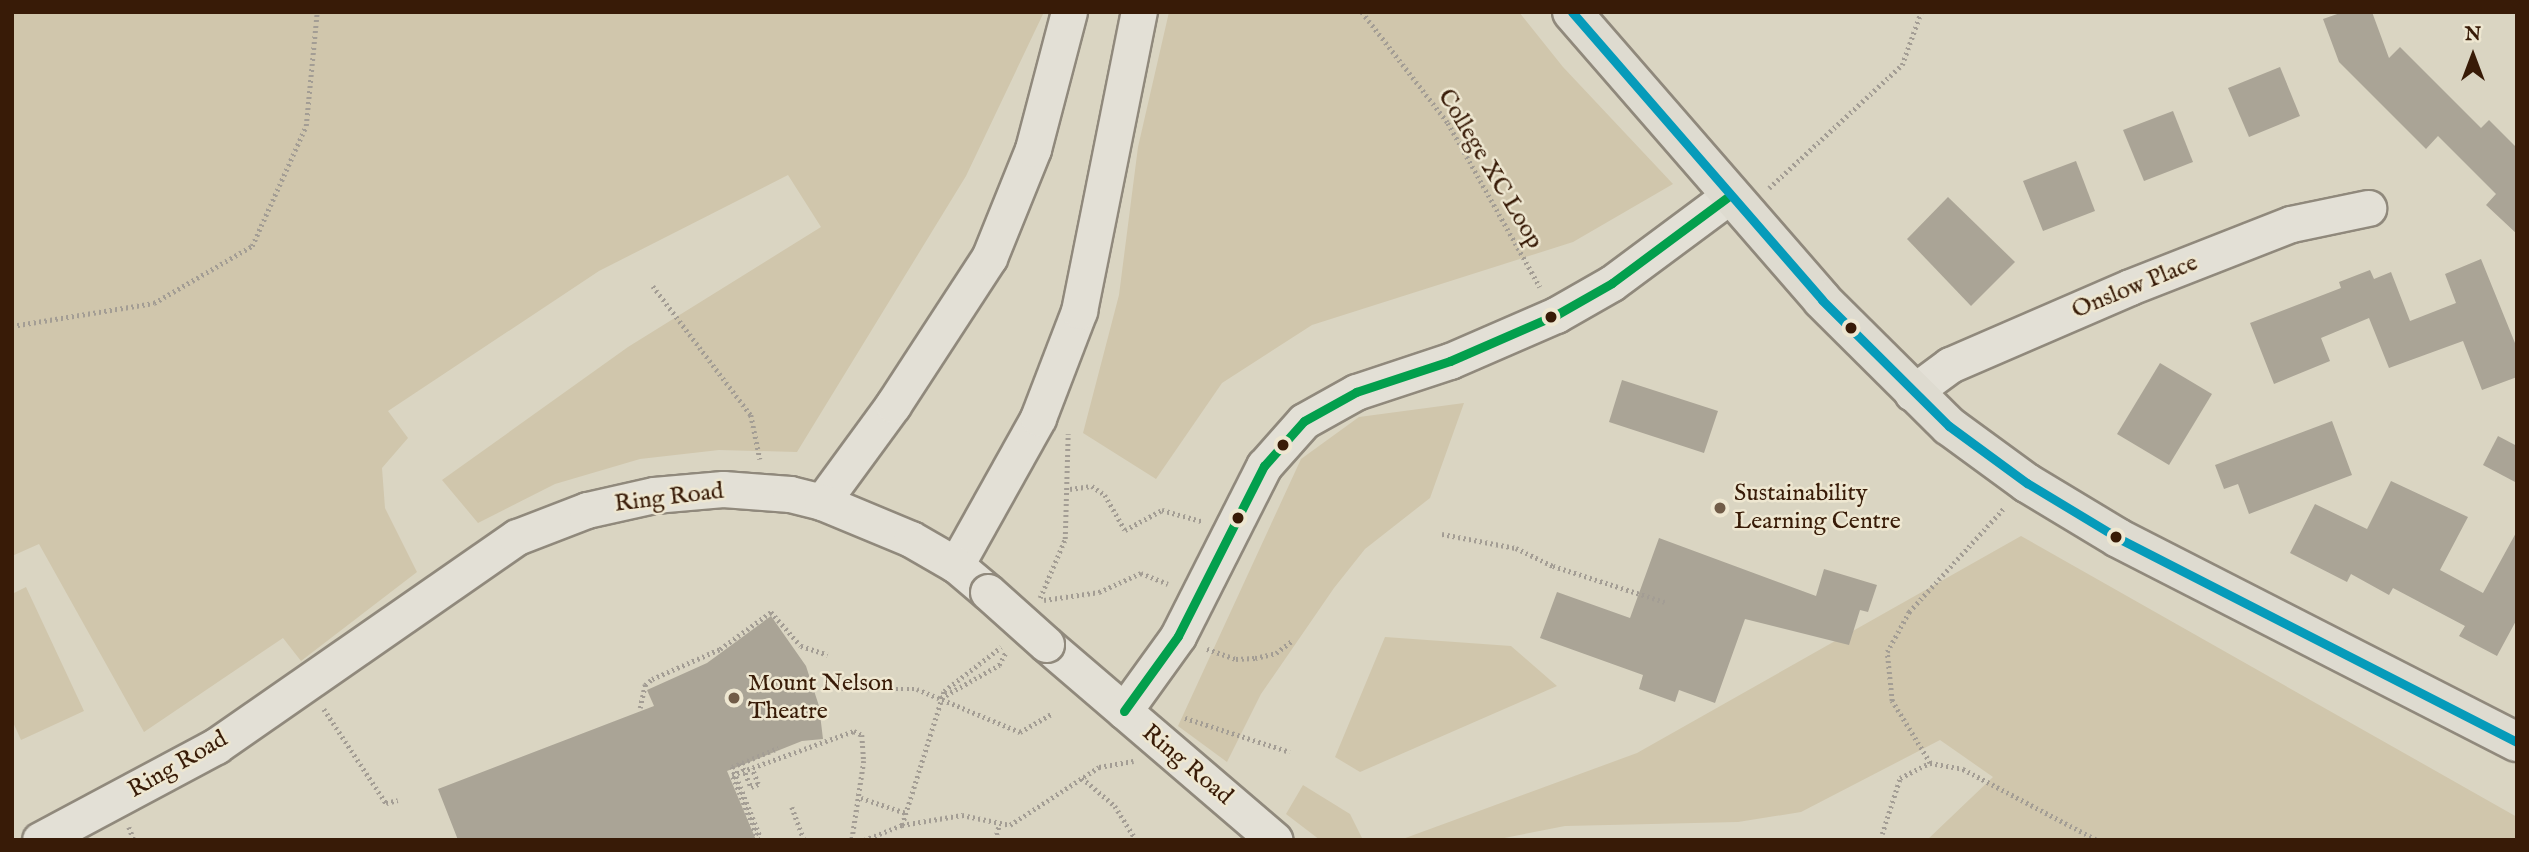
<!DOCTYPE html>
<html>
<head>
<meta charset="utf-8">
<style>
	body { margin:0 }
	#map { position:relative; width:2529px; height:852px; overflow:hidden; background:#dad5c2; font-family:"IM FELL English",serif }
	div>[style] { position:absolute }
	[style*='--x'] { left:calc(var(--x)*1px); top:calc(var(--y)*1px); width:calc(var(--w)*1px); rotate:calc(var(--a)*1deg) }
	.green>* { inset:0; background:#d0c6ac }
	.building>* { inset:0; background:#aaa496 }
	.path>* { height:4.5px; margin-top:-2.25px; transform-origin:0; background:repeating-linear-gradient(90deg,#a39d94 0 2px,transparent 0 5.5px) }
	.roads { filter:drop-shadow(2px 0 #90897c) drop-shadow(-2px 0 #90897c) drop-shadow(0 2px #90897c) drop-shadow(0 -2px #90897c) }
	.minor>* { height:35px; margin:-17.5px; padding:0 17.5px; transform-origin:17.5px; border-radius:17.5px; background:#e3e0d6 }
	.major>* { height:38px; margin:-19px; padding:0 19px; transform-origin:19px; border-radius:19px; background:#dedbd0 }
	.path-bridge>* { height:4.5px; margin-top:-2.25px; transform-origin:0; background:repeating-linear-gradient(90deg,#a39d94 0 2px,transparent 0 5.5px) }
	.bridges { filter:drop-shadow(2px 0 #90897c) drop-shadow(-2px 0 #90897c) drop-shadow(0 2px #90897c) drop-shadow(0 -2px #90897c) }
	.minor-bridge>* { height:35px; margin:-17.5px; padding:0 17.5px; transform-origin:17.5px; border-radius:17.5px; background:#e3e0d6 }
	.bus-1>* { height:9px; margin:-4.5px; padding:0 4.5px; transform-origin:4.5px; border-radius:4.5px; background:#039f4d }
	.bus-2>* { height:9px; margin:-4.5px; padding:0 4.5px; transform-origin:4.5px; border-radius:4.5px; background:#069bba }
	.dots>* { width:19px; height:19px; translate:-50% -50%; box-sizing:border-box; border:4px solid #eee7d1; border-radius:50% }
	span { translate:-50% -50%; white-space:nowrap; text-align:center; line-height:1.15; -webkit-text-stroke:5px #eee7d1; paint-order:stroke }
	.street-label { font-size:24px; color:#381b07 }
	.poi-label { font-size:24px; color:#381b07 }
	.left { translate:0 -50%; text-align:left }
	.frame { position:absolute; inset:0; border:14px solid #381b07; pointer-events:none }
	.north { position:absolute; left:2438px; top:21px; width:70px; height:70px; -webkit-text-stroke:5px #eee7d1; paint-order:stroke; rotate:0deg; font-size:19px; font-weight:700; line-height:28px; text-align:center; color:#381b07 }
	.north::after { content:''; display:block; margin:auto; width:24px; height:32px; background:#381b07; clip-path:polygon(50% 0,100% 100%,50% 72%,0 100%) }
</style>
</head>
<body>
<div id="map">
	<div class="green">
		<div style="clip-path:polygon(12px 12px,1044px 12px,966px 176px,797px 452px,719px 450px,640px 459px,555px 484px,478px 523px,442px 480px,628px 347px,821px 227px,788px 175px,599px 271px,388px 411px,408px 438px,382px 468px,385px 508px,417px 572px,301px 661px,283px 638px,144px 732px,39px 544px,12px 556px)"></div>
		<div style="clip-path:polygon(1169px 12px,1519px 12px,1563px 67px,1673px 184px,1573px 242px,1312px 325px,1222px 383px,1156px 479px,1083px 433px,1119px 295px,1138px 147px)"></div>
		<div style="clip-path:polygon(1464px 403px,1430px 498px,1365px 549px,1334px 588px,1261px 694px,1227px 762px,1178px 726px,1301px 459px,1359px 417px)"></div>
		<div style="clip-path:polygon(2021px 536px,2517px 817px,2517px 840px,1927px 840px,1993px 777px,1940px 740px,1801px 812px,1738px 822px,1565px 826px,1494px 840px,1400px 840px,1637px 753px)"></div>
		<div style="clip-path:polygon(26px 587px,84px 711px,21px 740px,12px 720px,12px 594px)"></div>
		<div style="clip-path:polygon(1385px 637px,1511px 646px,1557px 686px,1360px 772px,1335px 757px)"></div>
		<div style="clip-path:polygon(1303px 785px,1350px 814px,1363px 840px,1320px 840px,1286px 814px)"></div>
	</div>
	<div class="building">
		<div style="clip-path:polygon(2343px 12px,2372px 12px,2389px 58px,2400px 47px,2481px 128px,2489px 120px,2517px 148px,2517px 234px,2486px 205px,2496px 194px,2438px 136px,2426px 149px,2339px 62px,2323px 19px)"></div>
		<div style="clip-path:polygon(2280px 67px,2300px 116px,2249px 137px,2228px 88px)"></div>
		<div style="clip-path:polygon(2173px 111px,2193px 162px,2144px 181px,2123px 130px)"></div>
		<div style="clip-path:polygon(2076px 161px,2095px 211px,2043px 231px,2023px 181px)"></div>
		<div style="clip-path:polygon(1948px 197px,2015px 262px,1971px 306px,1907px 239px)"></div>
		<div style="clip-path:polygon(2481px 259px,2517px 348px,2517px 377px,2482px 390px,2463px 341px,2389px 368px,2369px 318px,2321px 338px,2330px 361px,2274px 384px,2250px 323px,2341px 288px,2339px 282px,2370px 270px,2374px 279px,2391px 272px,2410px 321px,2456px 303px,2445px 274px)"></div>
		<div style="clip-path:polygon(2160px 363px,2212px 394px,2169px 465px,2117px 434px)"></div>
		<div style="clip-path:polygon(1622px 380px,1718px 411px,1704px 453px,1609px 422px)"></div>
		<div style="clip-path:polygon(2332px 421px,2352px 475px,2249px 514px,2238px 484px,2224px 489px,2215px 465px)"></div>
		<div style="clip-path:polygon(2498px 436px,2517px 446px,2517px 483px,2483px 465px)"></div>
		<div style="clip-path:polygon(2391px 481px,2468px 517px,2440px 570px,2483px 593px,2517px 531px,2517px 619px,2497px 656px,2459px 636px,2465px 626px,2393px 588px,2389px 595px,2351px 574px,2347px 582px,2290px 553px,2315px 504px,2367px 529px)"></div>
		<div style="clip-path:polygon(1659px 538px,1816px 596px,1824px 569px,1877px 585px,1868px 612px,1860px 610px,1849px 645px,1745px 619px,1715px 703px,1679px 690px,1675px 702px,1639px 689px,1643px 675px,1540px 638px,1557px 592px,1630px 618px)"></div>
		<div style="clip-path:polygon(771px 616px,806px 666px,819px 706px,823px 739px,802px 741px,727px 771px,756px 840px,458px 840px,438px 789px,654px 706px,647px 690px,707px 663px)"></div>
	</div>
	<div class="path">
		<div style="--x:1362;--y:12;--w:140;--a:52.2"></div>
		<div style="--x:1448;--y:123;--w:188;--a:60.7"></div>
		<div style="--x:1769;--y:188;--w:181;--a:-42.8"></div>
		<div style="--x:1902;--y:65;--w:56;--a:-70.3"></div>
		<div style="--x:653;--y:286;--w:162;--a:52.8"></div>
		<div style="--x:751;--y:415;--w:45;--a:78.4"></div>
		<div style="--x:12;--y:326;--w:144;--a:-9.2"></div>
		<div style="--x:154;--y:303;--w:113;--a:-30.2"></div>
		<div style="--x:252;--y:246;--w:132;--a:-65.8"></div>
		<div style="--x:306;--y:126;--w:115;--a:-84.5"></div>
		<div style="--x:1070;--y:489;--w:22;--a:-8"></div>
		<div style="--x:1092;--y:486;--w:16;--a:35"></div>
		<div style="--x:1105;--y:495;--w:40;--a:60.3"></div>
		<div style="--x:1125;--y:530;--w:42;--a:-28.4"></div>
		<div style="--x:1162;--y:510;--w:41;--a:15.8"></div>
		<div style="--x:1442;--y:534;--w:75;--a:10.7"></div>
		<div style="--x:1516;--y:548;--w:41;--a:25.9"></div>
		<div style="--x:1553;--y:566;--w:118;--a:17.8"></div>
		<div style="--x:1040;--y:598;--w:64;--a:-67"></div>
		<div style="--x:1065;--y:539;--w:105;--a:-88.4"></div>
		<div style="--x:1044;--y:600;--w:56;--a:-8.3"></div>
		<div style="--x:1099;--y:592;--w:46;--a:-24.3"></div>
		<div style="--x:1141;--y:573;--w:29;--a:22"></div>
		<div style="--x:1207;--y:649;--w:31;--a:19"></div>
		<div style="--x:1236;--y:659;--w:19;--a:-3"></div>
		<div style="--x:1255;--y:658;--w:22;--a:-13"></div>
		<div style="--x:1276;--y:653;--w:21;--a:-37"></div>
		<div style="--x:830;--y:689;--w:87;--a:0"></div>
		<div style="--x:917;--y:689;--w:112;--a:22.7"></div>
		<div style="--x:1020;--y:732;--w:38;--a:-30"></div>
		<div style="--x:941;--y:698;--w:67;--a:-29.6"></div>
		<div style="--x:999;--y:665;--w:15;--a:-62"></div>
		<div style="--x:640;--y:708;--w:24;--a:-78"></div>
		<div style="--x:645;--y:685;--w:9;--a:-41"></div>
		<div style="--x:652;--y:679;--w:74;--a:-23.8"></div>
		<div style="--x:720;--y:649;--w:63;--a:-36"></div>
		<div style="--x:771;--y:612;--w:45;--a:48.6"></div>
		<div style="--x:801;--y:646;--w:28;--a:18"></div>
		<div style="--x:324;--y:709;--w:113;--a:56.6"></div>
		<div style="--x:386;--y:803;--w:12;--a:-14"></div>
		<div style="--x:1185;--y:718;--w:110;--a:17.9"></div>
		<div style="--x:1930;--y:763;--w:73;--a:-121.5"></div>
		<div style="--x:1892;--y:701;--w:49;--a:-95.8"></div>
		<div style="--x:1887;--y:652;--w:46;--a:-61.2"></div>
		<div style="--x:1909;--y:612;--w:142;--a:-47.6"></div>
		<div style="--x:1082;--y:778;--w:43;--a:40.3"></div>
		<div style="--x:1115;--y:806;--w:40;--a:58"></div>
		<div style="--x:861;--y:798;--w:47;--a:18.4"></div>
		<div style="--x:792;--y:807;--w:35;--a:70"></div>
		<div style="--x:902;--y:825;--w:61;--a:-9.5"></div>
		<div style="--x:962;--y:815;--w:49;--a:11.8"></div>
		<div style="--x:1010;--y:825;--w:106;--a:-33.1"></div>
		<div style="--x:1099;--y:767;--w:35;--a:-10"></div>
		<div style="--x:129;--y:827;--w:14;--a:69"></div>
		<div style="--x:1882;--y:834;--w:59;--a:-72.2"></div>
		<div style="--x:1900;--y:778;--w:34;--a:-27"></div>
		<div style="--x:1930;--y:763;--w:34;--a:10"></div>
		<div style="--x:1963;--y:769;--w:152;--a:27.9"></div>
		<div style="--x:758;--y:840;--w:70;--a:-111.8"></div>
		<div style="--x:732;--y:775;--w:130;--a:-19.8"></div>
		<div style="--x:854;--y:731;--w:9;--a:27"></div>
		<div style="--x:862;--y:735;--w:26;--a:86"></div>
		<div style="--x:864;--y:761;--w:80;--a:98.6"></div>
		<div style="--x:864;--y:840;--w:41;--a:-21.5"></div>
		<div style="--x:902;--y:825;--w:140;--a:-72.6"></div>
		<div style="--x:944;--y:691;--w:72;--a:-37.7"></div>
		<div style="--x:995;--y:840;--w:16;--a:-75"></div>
	</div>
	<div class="roads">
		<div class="minor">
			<div style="--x:1912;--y:393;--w:47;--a:-36.4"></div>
			<div style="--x:1950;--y:365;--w:196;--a:-23.4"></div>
			<div style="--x:2130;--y:287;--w:173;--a:-21.4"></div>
			<div style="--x:2291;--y:224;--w:79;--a:-11.7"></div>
			<div style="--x:822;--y:502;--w:120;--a:-53.8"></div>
			<div style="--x:893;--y:405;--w:176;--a:-56.9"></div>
			<div style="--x:989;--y:258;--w:118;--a:-68"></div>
			<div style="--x:1033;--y:149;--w:142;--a:-75.3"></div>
			<div style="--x:956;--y:565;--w:168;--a:-60.8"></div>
			<div style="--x:1038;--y:418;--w:115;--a:-69"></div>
			<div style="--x:1079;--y:311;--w:305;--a:-78.7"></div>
			<div style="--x:1046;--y:644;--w:301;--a:40.6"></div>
			<div style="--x:1124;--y:711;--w:92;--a:-54.2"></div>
			<div style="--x:1178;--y:636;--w:191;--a:-63.2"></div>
			<div style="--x:1264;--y:466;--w:60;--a:-48.4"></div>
			<div style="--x:1304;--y:421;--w:60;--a:-29.1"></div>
			<div style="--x:1356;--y:392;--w:99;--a:-18.3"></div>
			<div style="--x:1450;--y:361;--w:116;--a:-23.5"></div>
			<div style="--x:1556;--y:315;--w:64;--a:-29.7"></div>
			<div style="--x:1612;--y:283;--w:144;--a:-36.6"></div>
			<div style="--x:40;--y:840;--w:200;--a:-28.1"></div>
			<div style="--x:216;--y:746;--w:366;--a:-34.8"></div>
			<div style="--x:517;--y:537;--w:75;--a:-21.1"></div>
			<div style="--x:587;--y:510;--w:69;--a:-12.6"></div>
			<div style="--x:654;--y:495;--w:69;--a:-5"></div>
			<div style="--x:723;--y:489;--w:67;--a:4.3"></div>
			<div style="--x:790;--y:494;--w:33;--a:14"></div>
			<div style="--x:822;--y:502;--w:96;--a:22.6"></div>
			<div style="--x:911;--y:539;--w:52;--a:30"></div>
			<div style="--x:956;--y:565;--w:42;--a:40.2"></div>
		</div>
		<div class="major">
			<div style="--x:1572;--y:12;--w:381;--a:49"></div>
			<div style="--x:1822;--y:300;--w:179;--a:44.8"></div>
			<div style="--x:1949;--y:426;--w:97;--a:36.2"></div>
			<div style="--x:2027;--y:483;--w:106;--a:31.1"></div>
			<div style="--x:2118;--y:538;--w:448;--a:27.1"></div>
		</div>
	</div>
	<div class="path-bridge">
		<div style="--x:741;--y:763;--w:26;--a:67"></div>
		<div style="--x:751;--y:787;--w:8;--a:-23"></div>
		<div style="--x:758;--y:784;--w:17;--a:-111"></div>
		<div style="--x:761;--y:840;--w:79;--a:-111.7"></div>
		<div style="--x:732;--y:767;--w:50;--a:-22.4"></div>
	</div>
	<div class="bridges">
		<div class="minor-bridge">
			<div style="--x:988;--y:592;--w:78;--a:41.9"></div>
		</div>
	</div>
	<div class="bus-1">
		<div style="--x:1124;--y:711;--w:92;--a:-54.2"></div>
		<div style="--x:1178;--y:636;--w:191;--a:-63.2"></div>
		<div style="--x:1264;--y:466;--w:60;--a:-48.4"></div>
		<div style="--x:1304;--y:421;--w:60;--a:-29.1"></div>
		<div style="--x:1356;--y:392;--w:99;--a:-18.3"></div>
		<div style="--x:1450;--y:361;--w:116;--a:-23.5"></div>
		<div style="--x:1556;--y:315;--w:64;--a:-29.7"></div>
		<div style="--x:1612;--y:283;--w:144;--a:-36.6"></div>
	</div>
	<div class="bus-2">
		<div style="--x:1572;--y:12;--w:381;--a:49"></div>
		<div style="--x:1822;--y:300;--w:179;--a:44.8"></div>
		<div style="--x:1949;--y:426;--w:97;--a:36.2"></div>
		<div style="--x:2027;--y:483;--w:106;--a:31.1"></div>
		<div style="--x:2118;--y:538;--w:448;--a:27.1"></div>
	</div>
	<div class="dots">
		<div style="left:1551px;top:317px;background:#381b07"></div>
		<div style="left:1851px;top:328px;background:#381b07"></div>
		<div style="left:1283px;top:445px;background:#381b07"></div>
		<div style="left:1720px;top:508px;background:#715c48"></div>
		<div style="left:1238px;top:518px;background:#381b07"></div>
		<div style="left:2116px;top:537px;background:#381b07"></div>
		<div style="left:734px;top:698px;background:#715c48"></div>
	</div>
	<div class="street-label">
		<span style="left:1490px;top:169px;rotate:59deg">College XC Loop</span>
		<span style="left:2135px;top:287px;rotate:-22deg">Onslow Place</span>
		<span style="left:669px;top:498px;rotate:-7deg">Ring Road</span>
		<span style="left:178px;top:765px;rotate:-30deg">Ring Road</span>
		<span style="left:1187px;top:765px;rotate:40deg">Ring Road</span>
	</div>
	<div class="poi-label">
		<span class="left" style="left:1734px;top:508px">Sustainability<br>Learning Centre</span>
		<span class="left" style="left:748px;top:698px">Mount Nelson<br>Theatre</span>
	</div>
	<div class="frame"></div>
	<div class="north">N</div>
</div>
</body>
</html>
